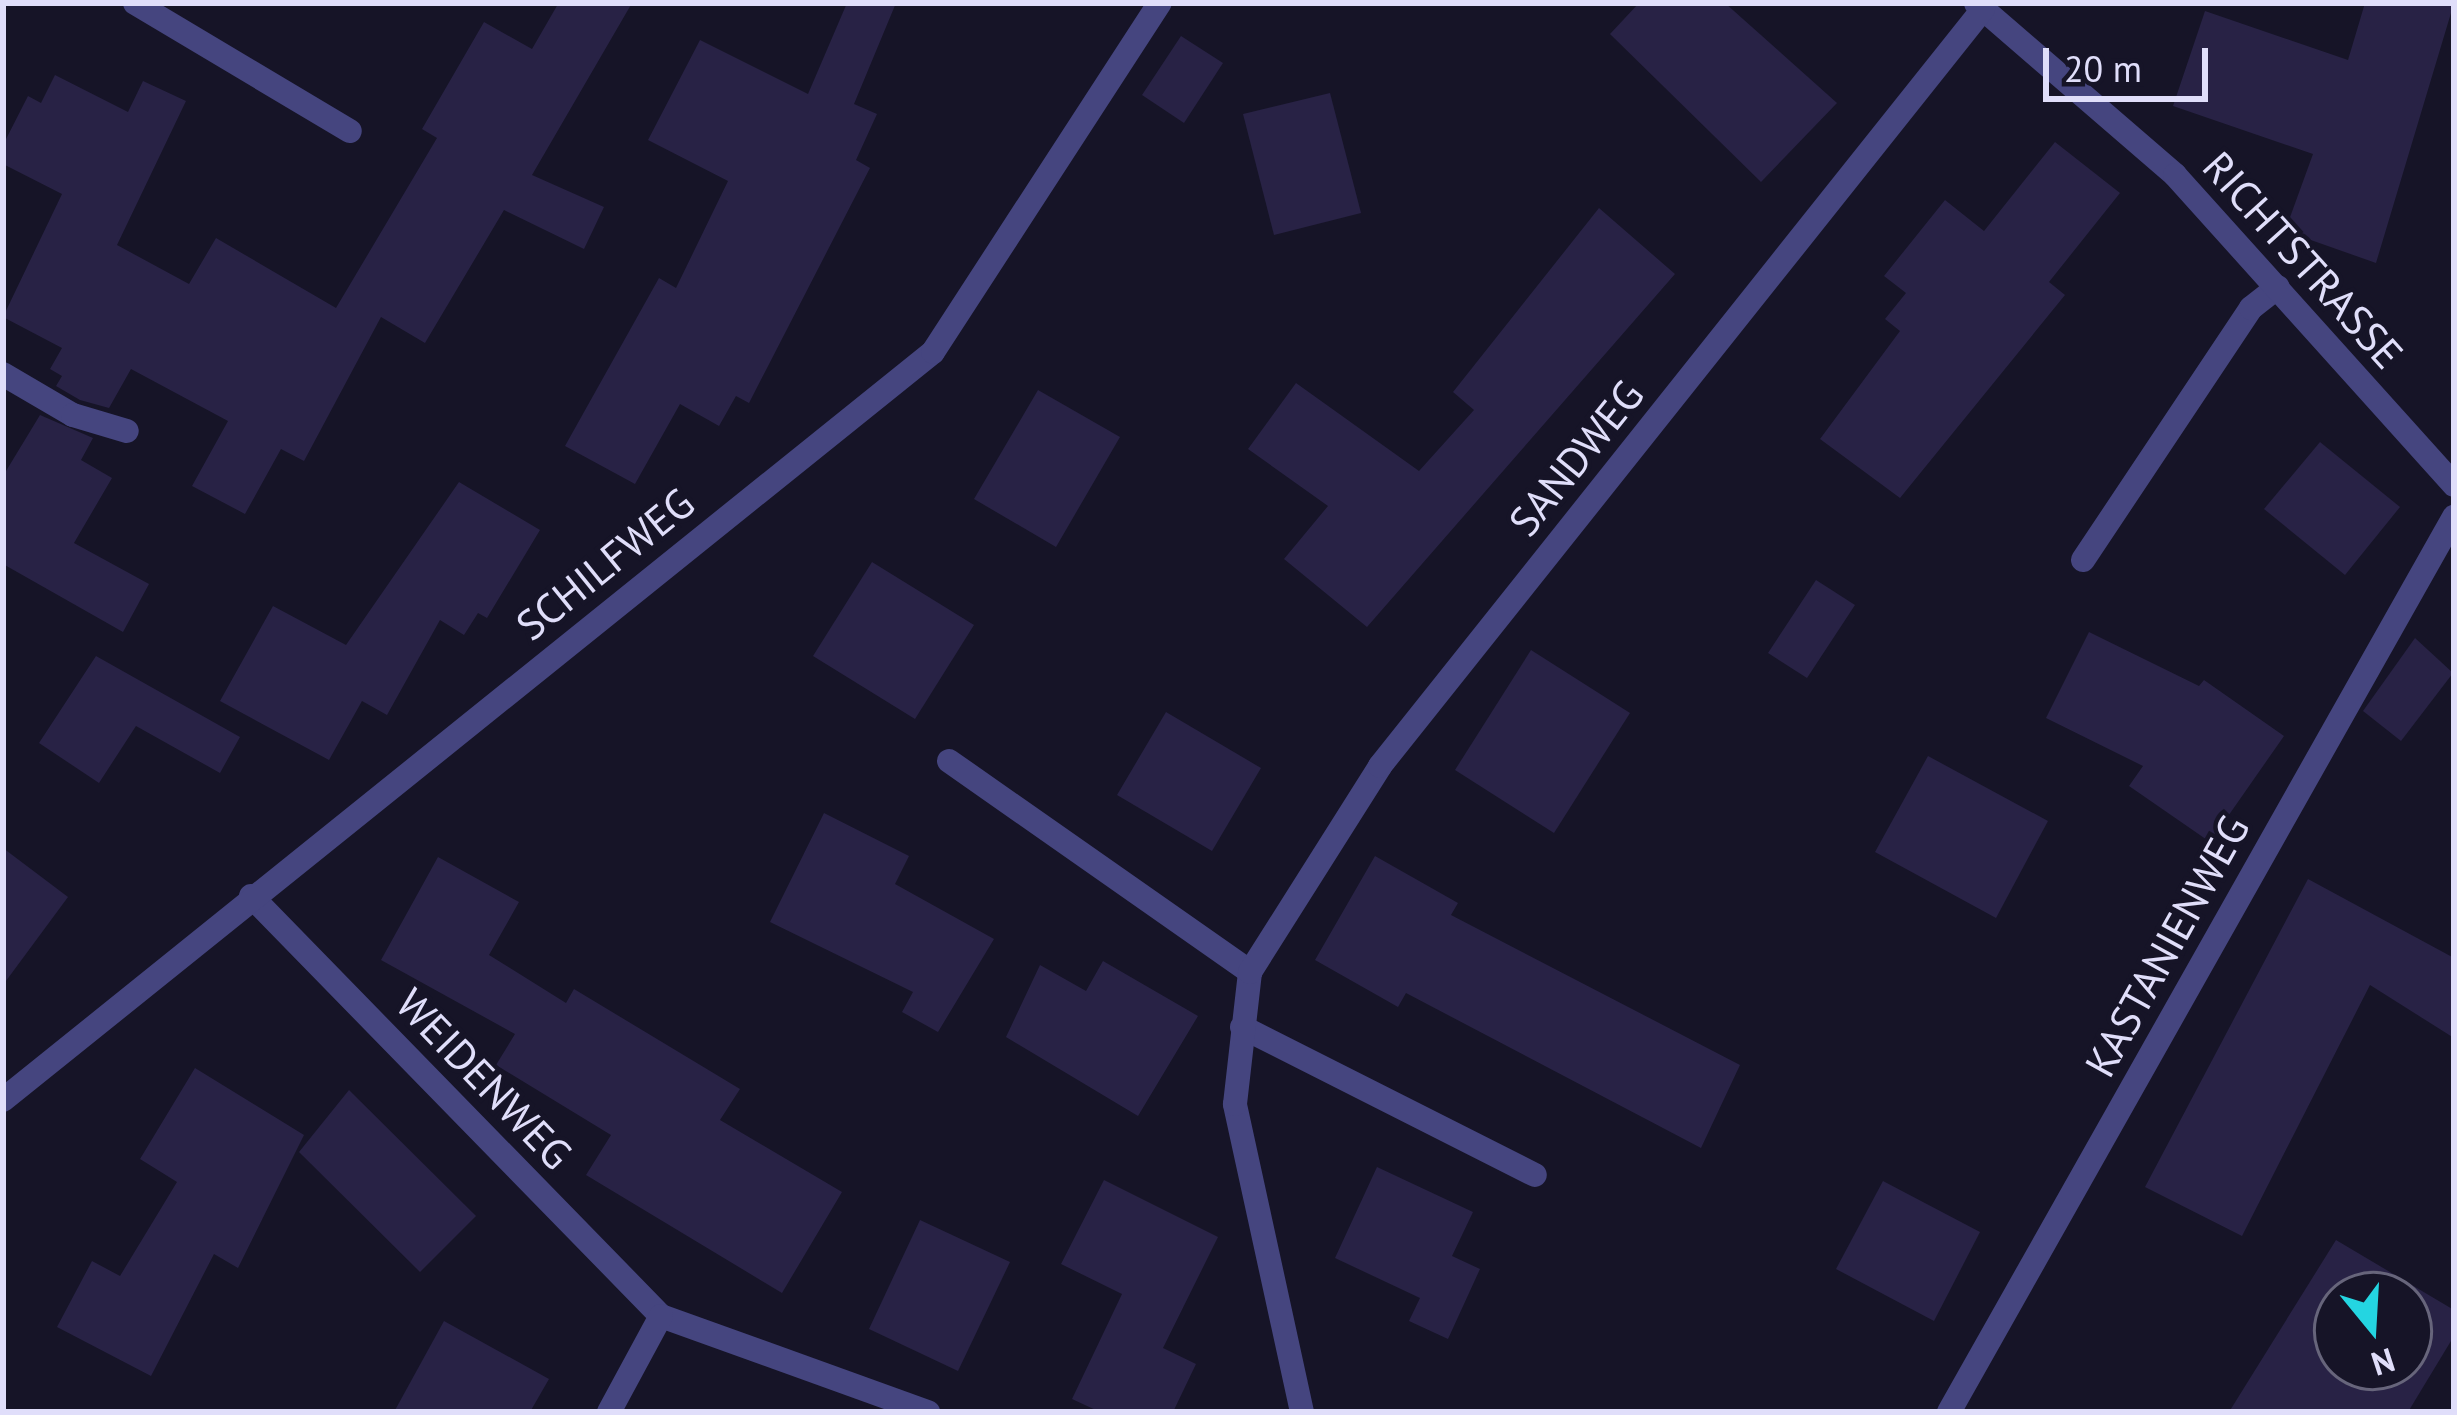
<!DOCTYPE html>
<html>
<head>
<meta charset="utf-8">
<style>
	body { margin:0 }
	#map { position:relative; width:2457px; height:1415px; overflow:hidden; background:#161427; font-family:"PT Sans",sans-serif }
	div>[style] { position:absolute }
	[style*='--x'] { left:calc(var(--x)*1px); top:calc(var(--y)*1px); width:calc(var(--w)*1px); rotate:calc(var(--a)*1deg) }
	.building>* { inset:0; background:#282245 }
	.lane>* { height:24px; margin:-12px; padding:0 12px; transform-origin:12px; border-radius:12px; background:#45457f }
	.street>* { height:24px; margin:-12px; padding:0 12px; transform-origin:12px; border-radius:12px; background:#45457f }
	span { translate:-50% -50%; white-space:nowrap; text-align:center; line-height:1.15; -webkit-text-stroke:9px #161427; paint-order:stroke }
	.street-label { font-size:42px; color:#e0defa }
	.frame { position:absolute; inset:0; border:6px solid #e0defa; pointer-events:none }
	.north { position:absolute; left:2313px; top:1271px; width:120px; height:120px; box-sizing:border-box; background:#161427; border:3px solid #67657b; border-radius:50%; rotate:162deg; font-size:33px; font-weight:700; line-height:48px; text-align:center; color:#e0defa }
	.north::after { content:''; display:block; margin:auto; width:42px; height:54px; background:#24d5e1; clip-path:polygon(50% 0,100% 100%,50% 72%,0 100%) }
	.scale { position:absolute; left:2043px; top:48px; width:165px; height:54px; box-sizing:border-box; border:6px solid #e0defa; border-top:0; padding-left:15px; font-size:36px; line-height:42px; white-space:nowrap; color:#e0defa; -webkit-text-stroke:9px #161427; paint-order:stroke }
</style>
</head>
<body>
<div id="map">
	<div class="building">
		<div style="clip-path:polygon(632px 3px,532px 175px,604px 207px,584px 249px,504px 210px,425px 343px,381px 317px,304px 461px,281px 449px,245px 514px,192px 486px,228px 421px,131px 369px,109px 408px,80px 400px,56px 386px,62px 376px,50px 369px,62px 348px,3px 317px,62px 194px,3px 164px,3px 145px,28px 96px,41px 103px,55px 75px,128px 112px,143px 81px,186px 101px,117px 245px,189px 284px,216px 238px,336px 308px,437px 138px,422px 129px,484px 22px,532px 49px,558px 4px)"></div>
		<div style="clip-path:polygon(847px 3px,896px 3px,854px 104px,877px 114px,856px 160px,870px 168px,749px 403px,736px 396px,719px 426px,680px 404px,635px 484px,565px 446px,659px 278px,676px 288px,728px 181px,648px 140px,700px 40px,808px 94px)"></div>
		<div style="clip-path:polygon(1639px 3px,1725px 3px,1837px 103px,1761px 182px,1610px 34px)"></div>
		<div style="clip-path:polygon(2365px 3px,2454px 3px,2376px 263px,2285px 231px,2313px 154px,2173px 106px,2205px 11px,2348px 60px)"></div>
		<div style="clip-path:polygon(1181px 36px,1223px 63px,1184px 123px,1142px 95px)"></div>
		<div style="clip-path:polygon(1330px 93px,1361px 213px,1274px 235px,1243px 114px)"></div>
		<div style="clip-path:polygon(2055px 142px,2120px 193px,2049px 282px,2065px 295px,1900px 498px,1820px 439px,1900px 331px,1885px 319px,1906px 293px,1884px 276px,1945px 200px,1984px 231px)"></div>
		<div style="clip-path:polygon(1599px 208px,1675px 274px,1367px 627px,1284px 559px,1328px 506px,1248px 449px,1296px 383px,1419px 471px,1474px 410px,1453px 392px)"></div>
		<div style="clip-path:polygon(1038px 390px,1120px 437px,1056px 547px,974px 499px)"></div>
		<div style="clip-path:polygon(40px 415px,93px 438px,81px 460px,112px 478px,74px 543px,149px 584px,123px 632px,3px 564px,3px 476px)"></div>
		<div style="clip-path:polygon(2320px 442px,2400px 507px,2345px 575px,2264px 509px)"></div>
		<div style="clip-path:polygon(459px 482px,540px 530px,487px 618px,478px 613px,464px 635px,440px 620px,387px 715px,362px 701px,329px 760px,220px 701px,273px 606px,346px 645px)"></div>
		<div style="clip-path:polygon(872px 562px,974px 625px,915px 719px,813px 656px)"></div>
		<div style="clip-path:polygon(1816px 580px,1855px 605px,1807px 678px,1768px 653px)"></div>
		<div style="clip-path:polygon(2089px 632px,2199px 686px,2204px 680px,2284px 736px,2210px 842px,2129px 786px,2143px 766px,2046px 718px)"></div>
		<div style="clip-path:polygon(2415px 638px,2453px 673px,2401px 741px,2363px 711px)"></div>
		<div style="clip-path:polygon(1531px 650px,1630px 713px,1554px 833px,1455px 770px)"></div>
		<div style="clip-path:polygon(96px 656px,240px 737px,220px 773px,136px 726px,99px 783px,39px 743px)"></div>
		<div style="clip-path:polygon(1166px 712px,1261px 768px,1212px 851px,1117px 795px)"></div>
		<div style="clip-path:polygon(1928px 756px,2048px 821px,1996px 918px,1875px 852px)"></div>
		<div style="clip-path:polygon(824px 813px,909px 856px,895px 884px,994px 939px,938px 1032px,902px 1012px,913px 992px,770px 922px)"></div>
		<div style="clip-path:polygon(3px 848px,68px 897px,3px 985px)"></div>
		<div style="clip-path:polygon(1375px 856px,1458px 903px,1451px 915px,1740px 1065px,1701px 1148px,1406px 993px,1398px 1007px,1315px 960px)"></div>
		<div style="clip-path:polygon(438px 857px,519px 902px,489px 955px,566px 1003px,574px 989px,740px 1089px,720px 1120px,842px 1192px,782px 1293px,586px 1175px,611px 1135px,496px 1065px,515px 1034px,381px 960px)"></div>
		<div style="clip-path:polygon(2308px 879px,2454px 958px,2454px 1038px,2370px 985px,2242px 1236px,2145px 1187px)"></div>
		<div style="clip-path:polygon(1103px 961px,1198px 1016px,1138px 1116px,1006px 1037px,1040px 965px,1086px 991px)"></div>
		<div style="clip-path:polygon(195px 1068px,304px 1135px,238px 1268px,214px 1254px,151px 1376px,57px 1327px,92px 1261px,120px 1276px,177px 1182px,140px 1159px)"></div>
		<div style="clip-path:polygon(349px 1090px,476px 1216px,420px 1272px,299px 1152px)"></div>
		<div style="clip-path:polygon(1377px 1167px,1473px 1212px,1452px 1256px,1480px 1269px,1448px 1339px,1409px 1321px,1420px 1298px,1335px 1258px)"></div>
		<div style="clip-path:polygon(1104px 1180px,1218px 1237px,1163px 1348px,1196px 1364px,1173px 1412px,1100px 1412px,1072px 1399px,1122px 1294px,1061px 1264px)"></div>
		<div style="clip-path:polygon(1883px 1181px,1980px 1232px,1934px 1321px,1836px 1269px)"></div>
		<div style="clip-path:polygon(920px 1220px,1010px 1262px,958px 1371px,869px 1329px)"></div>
		<div style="clip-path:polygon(evenodd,2336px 1240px,2454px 1310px,2454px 1336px,2408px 1412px,2229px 1412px,2336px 1240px,2337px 1295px,2409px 1295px,2409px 1367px,2337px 1367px,2337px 1295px)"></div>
		<div style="clip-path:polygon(444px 1321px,549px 1379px,530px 1412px,394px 1412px)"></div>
	</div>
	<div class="lane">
		<div style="--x:2083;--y:560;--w:303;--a:-56.3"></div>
		<div style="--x:2251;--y:308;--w:34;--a:-38"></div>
	</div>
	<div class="street">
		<div style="--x:135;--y:3;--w:250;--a:30.8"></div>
		<div style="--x:1976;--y:3;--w:263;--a:40.8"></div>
		<div style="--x:2175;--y:175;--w:417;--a:48"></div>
		<div style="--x:3;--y:374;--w:81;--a:30.4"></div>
		<div style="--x:73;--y:415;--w:56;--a:16.5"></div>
		<div style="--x:949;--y:761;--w:368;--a:35"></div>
		<div style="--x:251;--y:896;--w:587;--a:45.69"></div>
		<div style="--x:661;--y:1316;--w:284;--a:19.8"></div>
		<div style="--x:1242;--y:1027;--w:328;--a:26.8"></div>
		<div style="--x:3;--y:1100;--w:1193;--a:-38.81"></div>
		<div style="--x:933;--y:352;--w:416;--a:-57"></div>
		<div style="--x:609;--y:1412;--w:109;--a:-61.6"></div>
		<div style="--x:1302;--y:1412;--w:315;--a:-102.3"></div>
		<div style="--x:1235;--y:1104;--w:133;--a:-83.5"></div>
		<div style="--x:1250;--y:972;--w:244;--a:-57.7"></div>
		<div style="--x:1380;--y:766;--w:968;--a:-51.46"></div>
		<div style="--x:1949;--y:1412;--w:1028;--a:-60.57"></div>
	</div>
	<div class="street-label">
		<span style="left:2303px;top:260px;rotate:48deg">RICHTSTRASSE</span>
		<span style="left:1576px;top:458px;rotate:-51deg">SANDWEG</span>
		<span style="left:605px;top:564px;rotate:-39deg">SCHILFWEG</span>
		<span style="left:2167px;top:946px;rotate:-61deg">KASTANIENWEG</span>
		<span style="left:484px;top:1079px;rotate:46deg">WEIDENWEG</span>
	</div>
	<div class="frame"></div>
	<div class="north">N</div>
	<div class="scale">20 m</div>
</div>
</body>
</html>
